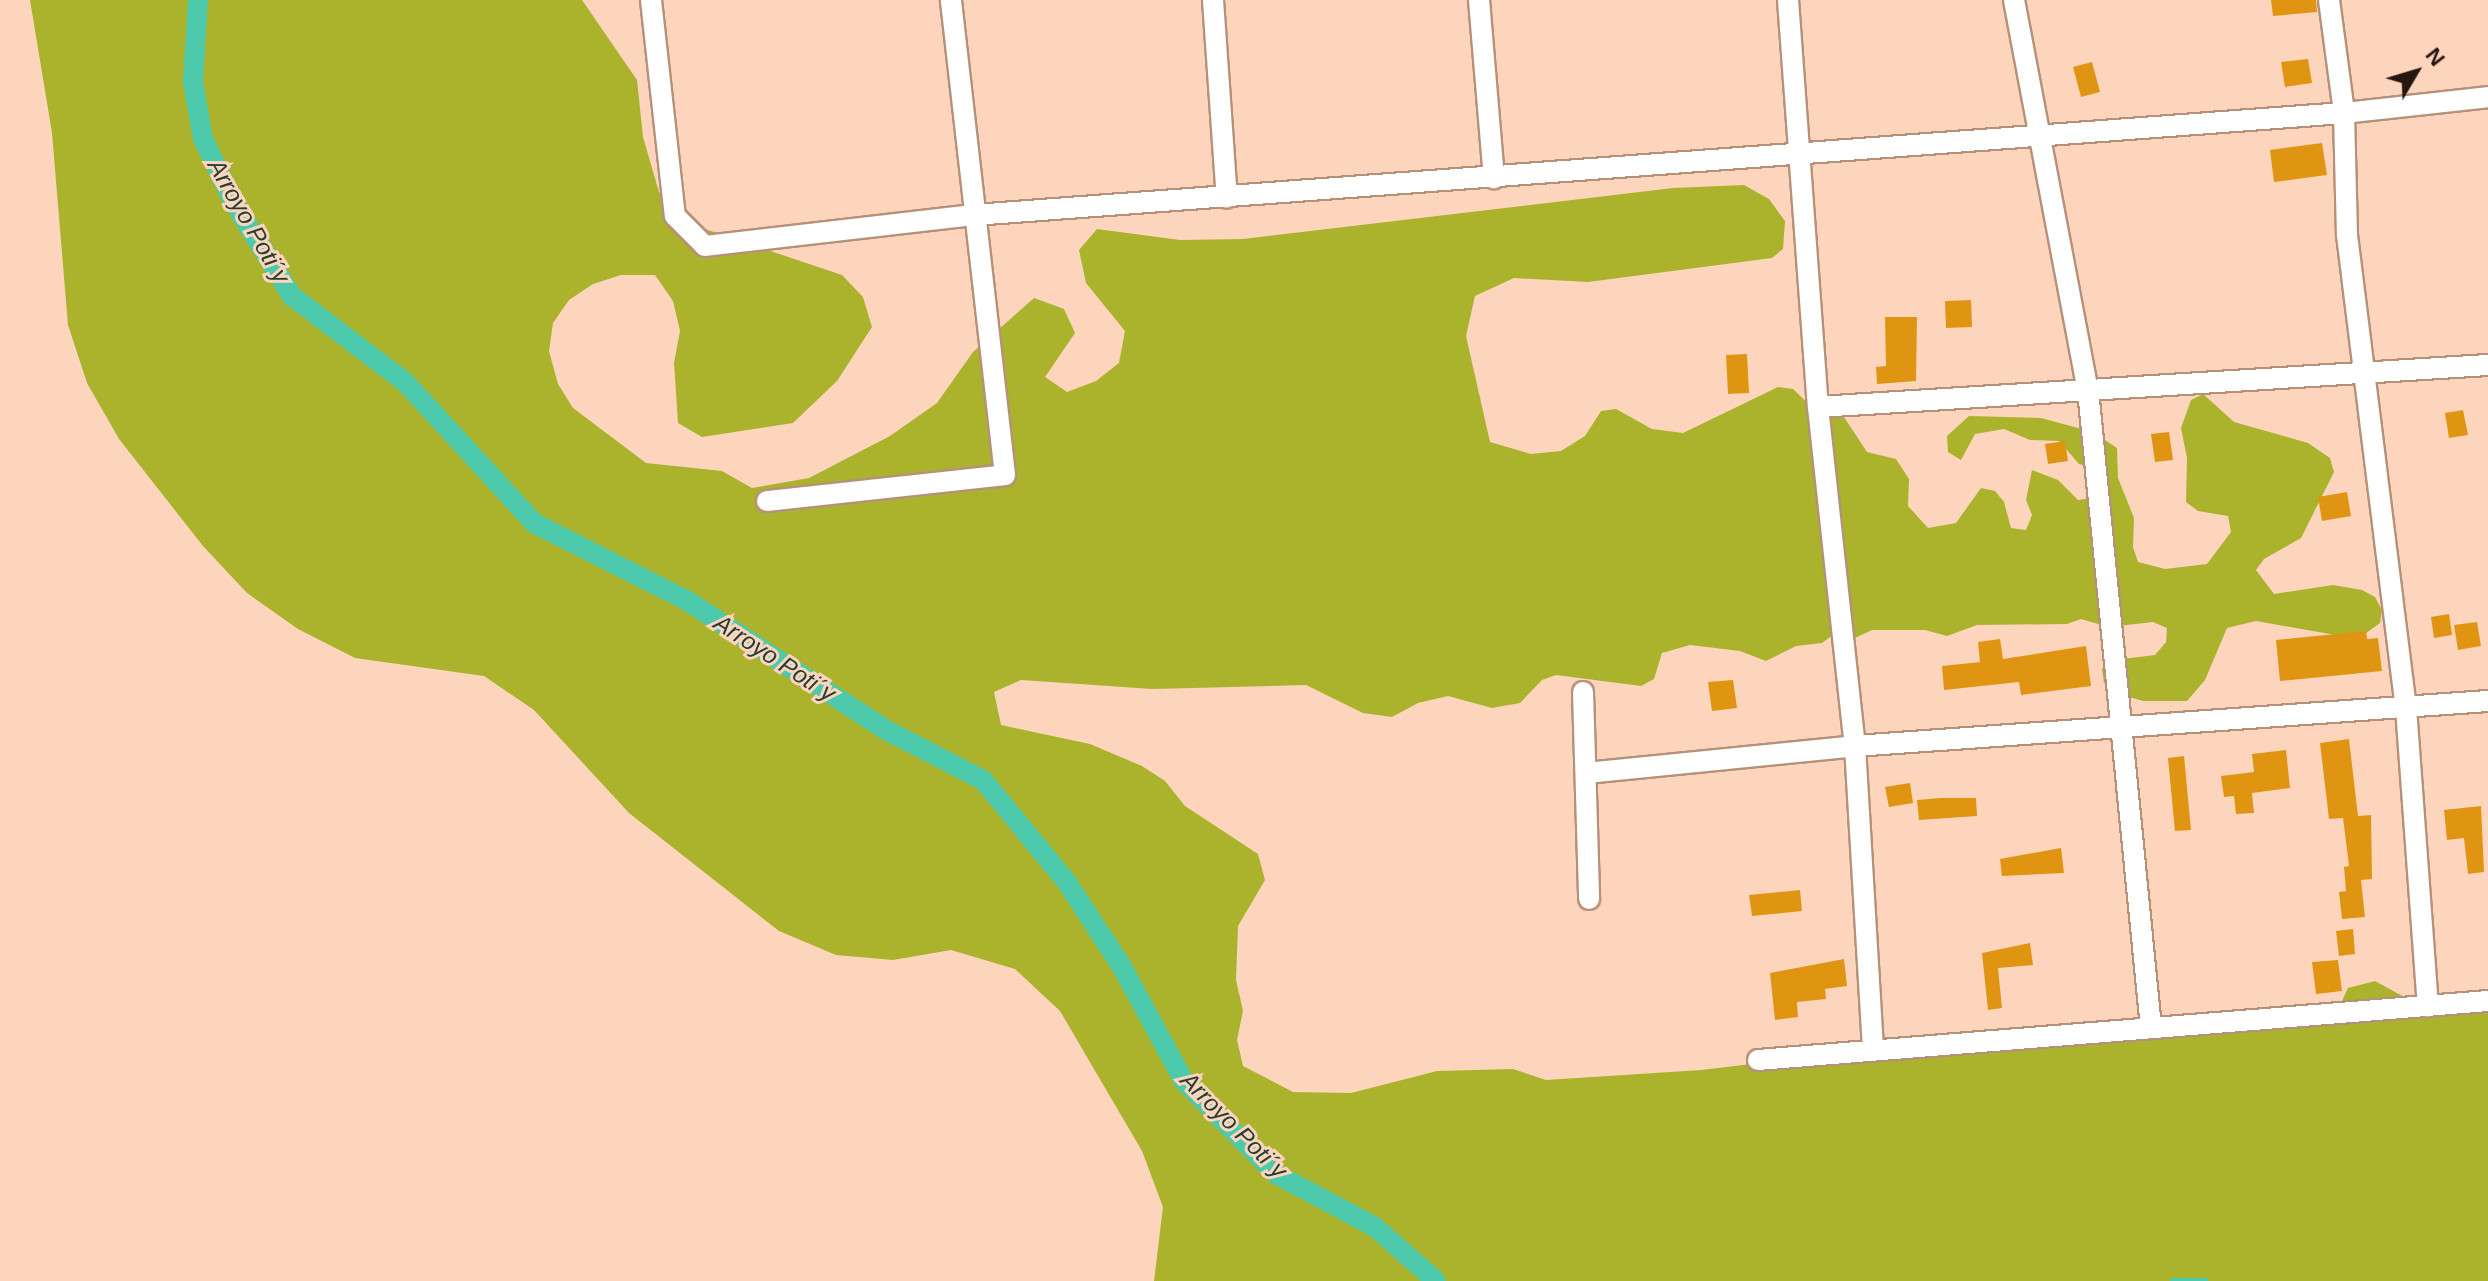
<!DOCTYPE html>
<html>
<head>
<meta charset="utf-8">
<style>
	body { margin:0 }
	#map { position:relative; width:2488px; height:1281px; overflow:hidden; background:#fdd5bd; font-family:Arial,sans-serif }
	div>[style] { position:absolute }
	[style*='--x'] { left:calc(var(--x)*1px); top:calc(var(--y)*1px); width:calc(var(--w)*1px); rotate:calc(var(--a)*1deg) }
	.forest>* { inset:0; background:#aab32b }
	.stream>* { height:6px; margin:-3px; padding:0 3px; transform-origin:3px; border-radius:3px; background:#4ccaab }
	.canal>* { height:20px; margin:-10px; padding:0 10px; transform-origin:10px; border-radius:10px; background:#4ccaab }
	.building>* { inset:0; background:#df9512 }
	.roads { filter:drop-shadow(2px 0 #b6917a) drop-shadow(-2px 0 #b6917a) drop-shadow(0 2px #b6917a) drop-shadow(0 -2px #b6917a) }
	.street>* { height:20px; margin:-10px; padding:0 10px; transform-origin:10px; border-radius:10px; background:#fff }
	span { translate:-50% -50%; white-space:nowrap; text-align:center; line-height:1.15; -webkit-text-stroke:6px #fdd5bd; paint-order:stroke }
	.water-label { font-size:24px; color:#233e36; font-style:italic }
	.north { position:absolute; left:2376px; top:32px; width:80px; height:80px; -webkit-text-stroke:6px #fdd5bd; paint-order:stroke; rotate:52deg; font-size:22px; font-weight:700; line-height:32px; text-align:center; color:#25170e }
	.north::after { content:''; display:block; margin:auto; width:28px; height:36px; background:#25170e; clip-path:polygon(50% 0,100% 100%,50% 72%,0 100%) }
</style>
</head>
<body>
<div id="map">
	<div class="forest">
		<div style="clip-path:polygon(30px 0,582px 0,637px 80px,643px 137px,659px 192px,682px 216px,705px 229px,842px 275px,863px 297px,872px 327px,837px 381px,793px 423px,702px 437px,678px 423px,674px 363px,680px 331px,673px 301px,655px 275px,621px 275px,593px 284px,569px 300px,553px 323px,549px 351px,558px 384px,573px 408px,646px 463px,722px 471px,752px 488px,809px 478px,890px 436px,937px 403px,973px 352px,1034px 298px,1064px 309px,1075px 333px,1045px 377px,1067px 392px,1096px 381px,1119px 363px,1125px 331px,1086px 283px,1079px 250px,1097px 229px,1180px 240px,1243px 239px,1673px 188px,1744px 185px,1769px 199px,1785px 221px,1783px 249px,1772px 258px,1588px 282px,1514px 278px,1475px 296px,1466px 336px,1490px 442px,1531px 454px,1561px 451px,1585px 436px,1601px 411px,1616px 409px,1652px 429px,1683px 433px,1778px 387px,1793px 389px,1816px 411px,1844px 417px,1867px 452px,1896px 459px,1909px 479px,1908px 506px,1928px 528px,1956px 523px,1981px 488px,1995px 491px,2004px 502px,2011px 528px,2026px 530px,2032px 515px,2026px 500px,2032px 470px,2058px 480px,2078px 500px,2093px 498px,2093px 468px,2079px 464px,2059px 441px,2030px 440px,2004px 429px,1975px 434px,1961px 460px,1948px 452px,1947px 436px,1969px 416px,2041px 418px,2093px 432px,2117px 448px,2118px 478px,2134px 518px,2133px 547px,2138px 562px,2165px 569px,2207px 564px,2231px 532px,2228px 516px,2198px 511px,2186px 502px,2187px 458px,2181px 428px,2191px 400px,2203px 394px,2234px 422px,2308px 443px,2330px 458px,2334px 472px,2301px 538px,2264px 559px,2256px 570px,2274px 594px,2333px 585px,2362px 590px,2375px 597px,2382px 610px,2380px 623px,2358px 639px,2256px 621px,2227px 628px,2205px 680px,2187px 701px,2143px 701px,2115px 693px,2104px 683px,2102px 669px,2114px 660px,2155px 655px,2166px 642px,2167px 628px,2153px 622px,2109px 627px,2081px 619px,2067px 624px,1977px 625px,1947px 636px,1925px 630px,1872px 630px,1855px 638px,1834px 634px,1822px 643px,1796px 646px,1766px 661px,1740px 651px,1690px 645px,1662px 653px,1654px 679px,1641px 686px,1556px 675px,1542px 680px,1520px 703px,1492px 708px,1448px 696px,1418px 703px,1392px 717px,1363px 713px,1306px 685px,1152px 689px,1021px 680px,994px 692px,1001px 725px,1090px 744px,1142px 766px,1165px 781px,1185px 806px,1258px 854px,1265px 880px,1238px 926px,1236px 980px,1243px 1011px,1237px 1040px,1243px 1066px,1293px 1092px,1351px 1093px,1437px 1071px,1513px 1069px,1546px 1080px,1701px 1070px,1865px 1051px,2335px 1016px,2348px 988px,2375px 981px,2428px 1010px,2488px 1004px,2488px 1281px,1154px 1281px,1163px 1207px,1142px 1151px,1060px 1011px,1015px 969px,951px 950px,893px 960px,836px 955px,779px 931px,629px 813px,534px 710px,484px 676px,355px 658px,298px 629px,247px 593px,203px 546px,119px 439px,87px 383px,68px 325px,52px 133px)"></div>
	</div>
	<div class="stream">
		<div style="--x:2173;--y:1281;--w:32;--a:0"></div>
	</div>
	<div class="canal">
		<div style="--x:198;--y:0;--w:82;--a:93.5"></div>
		<div style="--x:193;--y:82;--w:58;--a:80"></div>
		<div style="--x:203;--y:139;--w:71;--a:64.2"></div>
		<div style="--x:234;--y:203;--w:110;--a:58.1"></div>
		<div style="--x:292;--y:296;--w:142;--a:37.3"></div>
		<div style="--x:405;--y:382;--w:191;--a:47.5"></div>
		<div style="--x:534;--y:523;--w:170;--a:26.9"></div>
		<div style="--x:686;--y:600;--w:241;--a:33"></div>
		<div style="--x:888;--y:731;--w:107;--a:27.3"></div>
		<div style="--x:983;--y:780;--w:131;--a:50.6"></div>
		<div style="--x:1066;--y:881;--w:103;--a:56.9"></div>
		<div style="--x:1122;--y:967;--w:130;--a:61.5"></div>
		<div style="--x:1184;--y:1081;--w:131;--a:45.3"></div>
		<div style="--x:1276;--y:1174;--w:112;--a:28.2"></div>
		<div style="--x:1375;--y:1227;--w:81;--a:41.5"></div>
	</div>
	<div class="building">
		<div style="clip-path:polygon(2271px 0,2316px 0,2317px 12px,2273px 16px)"></div>
		<div style="clip-path:polygon(2308px 59px,2312px 83px,2285px 87px,2281px 62px)"></div>
		<div style="clip-path:polygon(2092px 62px,2100px 92px,2081px 97px,2073px 67px)"></div>
		<div style="clip-path:polygon(2322px 143px,2327px 175px,2274px 182px,2270px 150px)"></div>
		<div style="clip-path:polygon(1971px 300px,1972px 327px,1946px 328px,1945px 301px)"></div>
		<div style="clip-path:polygon(1885px 317px,1917px 317px,1916px 381px,1877px 384px,1876px 367px,1886px 366px)"></div>
		<div style="clip-path:polygon(1747px 354px,1749px 393px,1728px 394px,1726px 355px)"></div>
		<div style="clip-path:polygon(2463px 410px,2468px 435px,2449px 438px,2445px 413px)"></div>
		<div style="clip-path:polygon(2169px 432px,2173px 460px,2155px 462px,2151px 434px)"></div>
		<div style="clip-path:polygon(2065px 441px,2068px 461px,2048px 464px,2045px 444px)"></div>
		<div style="clip-path:polygon(2347px 492px,2351px 516px,2322px 521px,2318px 497px)"></div>
		<div style="clip-path:polygon(2449px 614px,2452px 635px,2434px 638px,2431px 617px)"></div>
		<div style="clip-path:polygon(2477px 622px,2481px 646px,2458px 650px,2454px 625px)"></div>
		<div style="clip-path:polygon(2366px 631px,2367px 639px,2378px 638px,2382px 671px,2280px 681px,2276px 640px)"></div>
		<div style="clip-path:polygon(2000px 639px,2003px 659px,2086px 646px,2091px 686px,2021px 695px,2019px 682px,1944px 690px,1942px 666px,1980px 662px,1978px 642px)"></div>
		<div style="clip-path:polygon(1733px 680px,1737px 708px,1712px 711px,1708px 682px)"></div>
		<div style="clip-path:polygon(2349px 739px,2358px 816px,2371px 815px,2372px 879px,2361px 880px,2365px 917px,2342px 919px,2339px 892px,2346px 891px,2344px 867px,2349px 866px,2343px 818px,2329px 819px,2320px 743px)"></div>
		<div style="clip-path:polygon(2286px 750px,2290px 788px,2252px 793px,2254px 813px,2236px 814px,2234px 796px,2224px 797px,2221px 776px,2254px 772px,2252px 754px)"></div>
		<div style="clip-path:polygon(2184px 756px,2191px 830px,2175px 831px,2168px 758px)"></div>
		<div style="clip-path:polygon(1910px 783px,1913px 803px,1889px 807px,1885px 787px)"></div>
		<div style="clip-path:polygon(1941px 798px,1976px 798px,1977px 816px,1919px 820px,1917px 800px)"></div>
		<div style="clip-path:polygon(2481px 806px,2484px 872px,2468px 874px,2464px 838px,2447px 840px,2444px 810px)"></div>
		<div style="clip-path:polygon(2061px 848px,2064px 873px,2002px 876px,2000px 859px)"></div>
		<div style="clip-path:polygon(1800px 890px,1802px 911px,1752px 916px,1749px 895px)"></div>
		<div style="clip-path:polygon(2353px 929px,2355px 954px,2339px 956px,2336px 931px)"></div>
		<div style="clip-path:polygon(2030px 943px,2033px 965px,1998px 968px,2002px 1008px,1988px 1010px,1982px 953px)"></div>
		<div style="clip-path:polygon(1844px 959px,1847px 986px,1825px 989px,1826px 999px,1797px 1002px,1798px 1017px,1775px 1020px,1770px 973px)"></div>
		<div style="clip-path:polygon(2338px 960px,2342px 991px,2316px 994px,2312px 962px)"></div>
	</div>
	<div class="roads">
		<div class="street">
			<div style="--x:651;--y:0;--w:217;--a:83.7"></div>
			<div style="--x:675;--y:216;--w:42;--a:45"></div>
			<div style="--x:705;--y:246;--w:271;--a:-6.6"></div>
			<div style="--x:974;--y:215;--w:1374;--a:-4.26"></div>
			<div style="--x:2344;--y:113;--w:145;--a:-6.3"></div>
			<div style="--x:1213;--y:0;--w:198;--a:86"></div>
			<div style="--x:1479;--y:0;--w:179;--a:85.2"></div>
			<div style="--x:1788;--y:0;--w:408;--a:85.8"></div>
			<div style="--x:1818;--y:407;--w:341;--a:83.8"></div>
			<div style="--x:1855;--y:746;--w:305;--a:86.6"></div>
			<div style="--x:2014;--y:0;--w:397;--a:79.3"></div>
			<div style="--x:2088;--y:390;--w:641;--a:84.36"></div>
			<div style="--x:2329;--y:0;--w:114;--a:82.4"></div>
			<div style="--x:2344;--y:113;--w:122;--a:88.6"></div>
			<div style="--x:2347;--y:235;--w:477;--a:82.9"></div>
			<div style="--x:2406;--y:708;--w:299;--a:85.8"></div>
			<div style="--x:1818;--y:407;--w:671;--a:-3.59"></div>
			<div style="--x:767;--y:501;--w:239;--a:-6.2"></div>
			<div style="--x:1005;--y:475;--w:478;--a:-96.5"></div>
			<div style="--x:1583;--y:692;--w:207;--a:88.3"></div>
			<div style="--x:1586;--y:773;--w:270;--a:-5.7"></div>
			<div style="--x:1855;--y:746;--w:635;--a:-4.07"></div>
			<div style="--x:1758;--y:1060;--w:732;--a:-4.62"></div>
		</div>
	</div>
	<div class="water-label">
		<span style="left:249px;top:221px;rotate:60deg">Arroyo Poti´y</span>
		<span style="left:775px;top:658px;rotate:33deg">Arroyo Poti´y</span>
		<span style="left:1234px;top:1125px;rotate:45deg">Arroyo Poti´y</span>
	</div>
	<div class="north">N</div>
</div>
</body>
</html>
